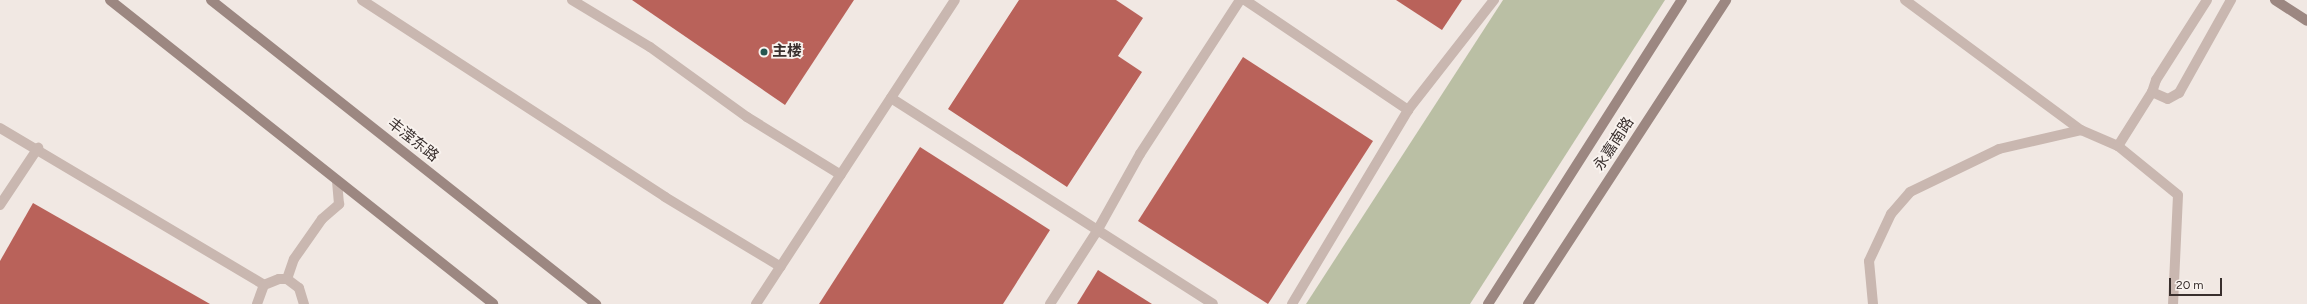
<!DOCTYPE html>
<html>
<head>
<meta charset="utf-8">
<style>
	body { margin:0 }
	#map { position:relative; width:2307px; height:304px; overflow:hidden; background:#f1e8e3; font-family:Figtree,"Noto Sans SC",sans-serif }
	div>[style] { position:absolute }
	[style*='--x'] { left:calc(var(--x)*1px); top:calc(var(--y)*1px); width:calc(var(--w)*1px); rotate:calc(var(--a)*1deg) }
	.green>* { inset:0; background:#babfa4 }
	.building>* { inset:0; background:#b9625a }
	.street>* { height:10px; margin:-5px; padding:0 5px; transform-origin:5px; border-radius:5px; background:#c9b7b0 }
	.secondary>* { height:10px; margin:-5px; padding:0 5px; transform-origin:5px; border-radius:5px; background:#9c8781 }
	.dots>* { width:11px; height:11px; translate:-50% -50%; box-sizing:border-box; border:2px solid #f9f3ef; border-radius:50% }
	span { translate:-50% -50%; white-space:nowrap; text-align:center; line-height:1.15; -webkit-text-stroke:3.5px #f9f3ef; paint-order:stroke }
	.poi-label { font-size:15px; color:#392f2d; font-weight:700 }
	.left { translate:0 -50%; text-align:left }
	.street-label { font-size:15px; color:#392f2d }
	.scale { position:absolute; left:2169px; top:278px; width:53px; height:18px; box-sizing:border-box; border:2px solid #392f2d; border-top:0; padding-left:5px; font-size:12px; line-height:14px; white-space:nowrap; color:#392f2d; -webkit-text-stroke:3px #f9f3ef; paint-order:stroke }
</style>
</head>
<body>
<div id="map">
	<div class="green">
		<div style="clip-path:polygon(1503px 0,1665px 0,1470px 304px,1306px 304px)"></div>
	</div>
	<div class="building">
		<div style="clip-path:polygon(632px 0,854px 0,785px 105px)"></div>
		<div style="clip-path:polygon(1019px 0,1116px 0,1143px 18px,1118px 56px,1142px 72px,1067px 187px,948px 109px)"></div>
		<div style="clip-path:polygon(1396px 0,1462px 0,1442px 30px)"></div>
		<div style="clip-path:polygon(1243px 57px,1373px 141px,1268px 304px,1138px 221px)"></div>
		<div style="clip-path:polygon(920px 147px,1050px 230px,1003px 304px,819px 304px)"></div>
		<div style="clip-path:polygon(33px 203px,210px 304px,0 304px,0 261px)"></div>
		<div style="clip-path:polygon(1098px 270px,1152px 304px,1077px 304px)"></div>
	</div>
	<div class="street">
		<div style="--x:362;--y:0;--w:361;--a:33"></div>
		<div style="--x:665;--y:197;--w:135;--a:31.1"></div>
		<div style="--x:572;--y:0;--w:91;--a:31.1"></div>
		<div style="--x:650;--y:47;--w:120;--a:35.8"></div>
		<div style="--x:747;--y:117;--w:110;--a:31.7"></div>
		<div style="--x:1245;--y:0;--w:197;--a:34"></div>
		<div style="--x:1905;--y:0;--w:219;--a:36.5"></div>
		<div style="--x:2081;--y:130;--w:40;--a:23.4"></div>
		<div style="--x:2118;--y:146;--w:77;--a:39.2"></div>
		<div style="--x:2178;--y:195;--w:109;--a:92.6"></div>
		<div style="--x:2207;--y:0;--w:95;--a:122.5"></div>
		<div style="--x:2156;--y:80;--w:13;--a:108"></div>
		<div style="--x:2152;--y:92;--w:17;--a:24"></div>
		<div style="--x:2168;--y:99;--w:13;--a:-29"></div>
		<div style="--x:2179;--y:93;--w:107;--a:-60.8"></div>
		<div style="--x:891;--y:98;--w:382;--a:32.6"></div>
		<div style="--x:0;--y:128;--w:307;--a:30.7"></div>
		<div style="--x:2118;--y:146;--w:64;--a:-57.8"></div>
		<div style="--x:0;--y:205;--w:69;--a:-56.3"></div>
		<div style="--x:287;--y:279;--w:21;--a:-71"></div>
		<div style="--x:294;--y:259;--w:49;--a:-55"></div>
		<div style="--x:322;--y:219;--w:23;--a:-41"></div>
		<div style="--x:339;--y:204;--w:22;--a:-95"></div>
		<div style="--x:257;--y:304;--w:20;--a:-70"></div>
		<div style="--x:264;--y:285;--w:16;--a:-22"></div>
		<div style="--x:279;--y:279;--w:8;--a:0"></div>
		<div style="--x:287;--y:279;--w:15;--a:37"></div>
		<div style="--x:299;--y:288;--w:17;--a:73"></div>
		<div style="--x:756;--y:304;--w:363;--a:-56.8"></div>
		<div style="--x:1050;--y:304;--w:87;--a:-57.2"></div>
		<div style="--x:1097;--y:231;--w:88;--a:-60.8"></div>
		<div style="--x:1140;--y:154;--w:184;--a:-57"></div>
		<div style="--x:1292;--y:304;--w:226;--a:-59.1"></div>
		<div style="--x:1408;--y:110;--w:140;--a:-52"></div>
		<div style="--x:1873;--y:304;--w:43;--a:-95.3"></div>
		<div style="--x:1869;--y:261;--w:52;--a:-64.9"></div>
		<div style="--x:1891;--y:214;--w:29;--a:-49"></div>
		<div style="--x:1910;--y:192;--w:99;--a:-25.8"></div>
		<div style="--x:1999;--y:149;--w:84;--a:-13"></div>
	</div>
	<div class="secondary">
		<div style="--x:110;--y:0;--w:489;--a:38.4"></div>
		<div style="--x:211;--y:0;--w:491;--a:38.3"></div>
		<div style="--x:2275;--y:0;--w:38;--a:33"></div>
		<div style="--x:1488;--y:304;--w:361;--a:-57.5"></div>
		<div style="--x:1528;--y:304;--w:363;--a:-56.9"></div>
	</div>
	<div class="dots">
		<div style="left:764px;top:52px;background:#265651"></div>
	</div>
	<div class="poi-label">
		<span class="left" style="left:772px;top:52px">主楼</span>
	</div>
	<div class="street-label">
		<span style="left:413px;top:140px;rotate:38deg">丰滢东路</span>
		<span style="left:1614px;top:144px;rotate:-57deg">永嘉南路</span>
	</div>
	<div class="scale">20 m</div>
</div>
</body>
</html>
